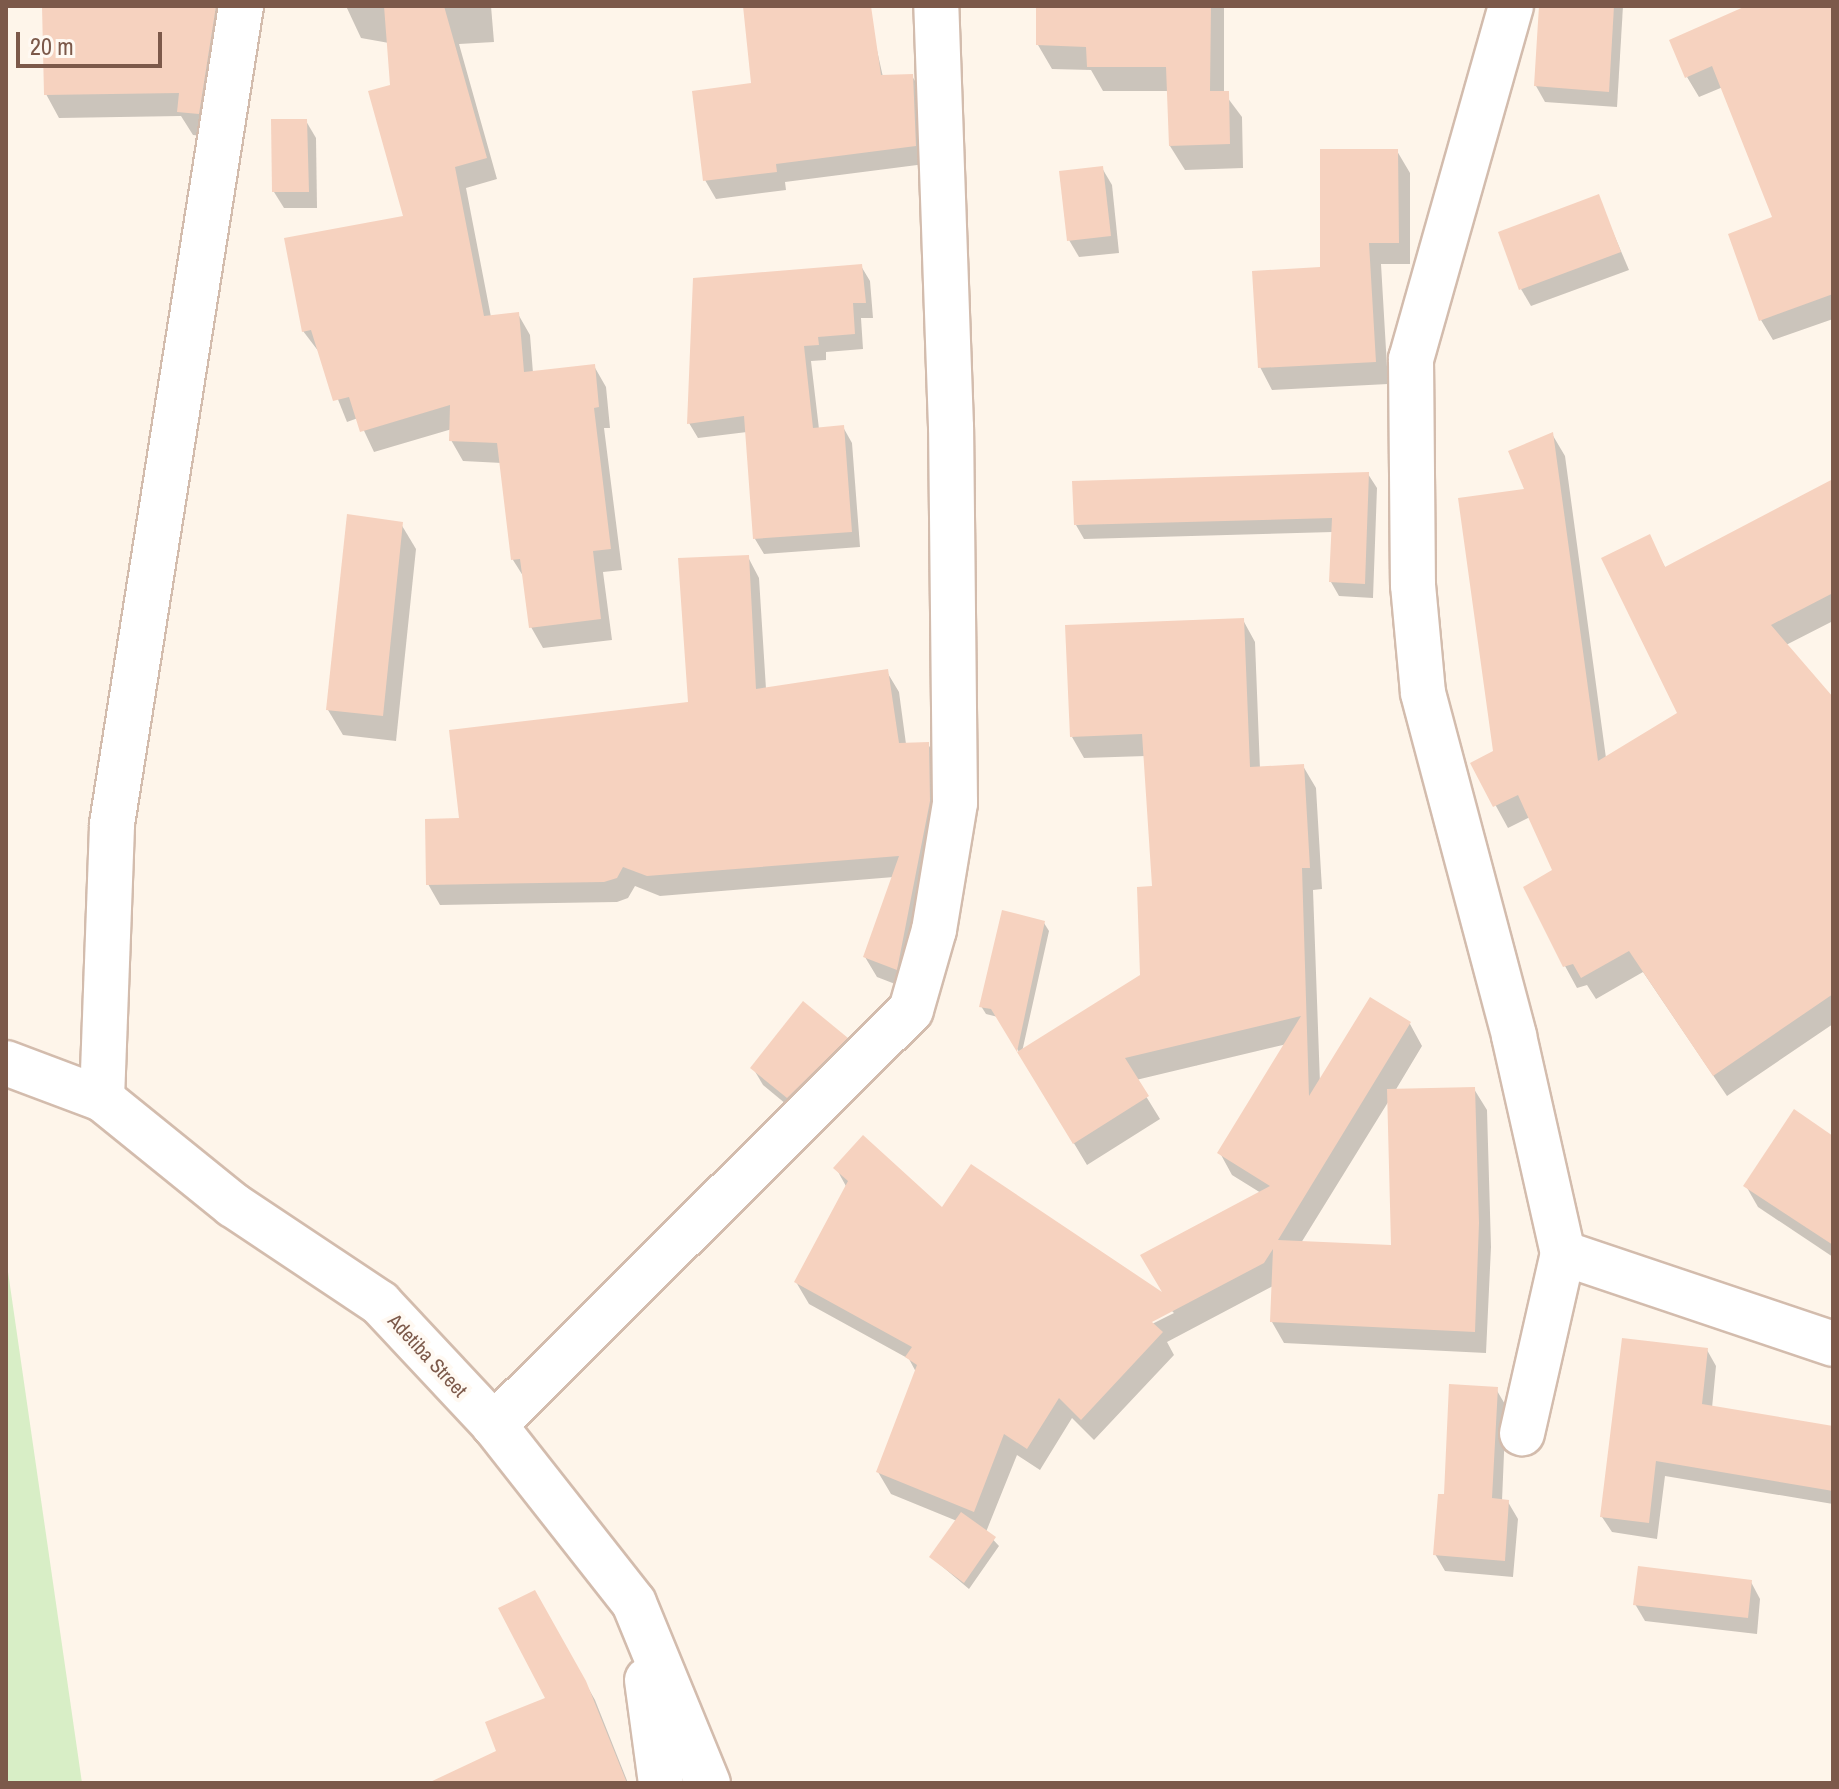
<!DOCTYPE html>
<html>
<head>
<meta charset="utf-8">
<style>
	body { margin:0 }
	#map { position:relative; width:1839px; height:1789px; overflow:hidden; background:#fef5ea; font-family:"Archivo Narrow",sans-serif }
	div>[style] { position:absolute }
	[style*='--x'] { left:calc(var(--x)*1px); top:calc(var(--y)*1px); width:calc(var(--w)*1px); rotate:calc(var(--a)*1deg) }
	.green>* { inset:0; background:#d8eec6 }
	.shadow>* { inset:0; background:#0003 }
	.building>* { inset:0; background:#f6d2bf }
	.roads { filter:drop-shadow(2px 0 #d3bcad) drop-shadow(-2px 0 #d3bcad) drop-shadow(0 2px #d3bcad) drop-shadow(0 -2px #d3bcad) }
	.minor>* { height:44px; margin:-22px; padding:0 22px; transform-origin:22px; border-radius:22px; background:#fff }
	span { translate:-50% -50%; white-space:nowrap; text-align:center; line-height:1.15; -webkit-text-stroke:8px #fff9f2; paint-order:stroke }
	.street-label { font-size:20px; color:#7c594a }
	.frame { position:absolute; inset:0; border:8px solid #7c594a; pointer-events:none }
	.scale { position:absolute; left:16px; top:32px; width:146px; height:36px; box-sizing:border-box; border:4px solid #7c594a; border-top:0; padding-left:10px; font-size:24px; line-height:28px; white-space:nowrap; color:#7c594a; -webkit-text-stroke:6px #fff9f2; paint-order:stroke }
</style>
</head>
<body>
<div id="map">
	<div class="green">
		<div style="clip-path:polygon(6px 1258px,82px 1783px,6px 1783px)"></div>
	</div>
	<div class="shadow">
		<div style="clip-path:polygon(44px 6px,219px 6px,211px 137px,193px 135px,181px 116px,59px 118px,46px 94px)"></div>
		<div style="clip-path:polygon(346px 6px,491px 6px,494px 42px,459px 44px,497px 179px,466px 188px,491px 317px,518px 314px,530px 335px,533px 373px,594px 366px,606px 387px,610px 428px,604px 428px,622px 570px,603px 572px,612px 640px,543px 648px,531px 627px,525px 579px,513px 560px,502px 463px,463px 461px,451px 440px,452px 429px,374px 452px,358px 418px,347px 422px,319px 352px,303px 331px,405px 218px,389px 43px,361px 38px)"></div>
		<div style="clip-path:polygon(745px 6px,867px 6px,883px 77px,912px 76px,923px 94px,925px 164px,785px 182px,786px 190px,716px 199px,705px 180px,753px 85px)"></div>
		<div style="clip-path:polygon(1038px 6px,1224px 6px,1224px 93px,1242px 117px,1243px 168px,1185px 170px,1170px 146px,1169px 91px,1103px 91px,1091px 70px,1052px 69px,1038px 45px)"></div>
		<div style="clip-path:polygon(1541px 6px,1623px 6px,1617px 107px,1545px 102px,1536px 86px)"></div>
		<div style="clip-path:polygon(1751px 6px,1833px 6px,1833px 319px,1773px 340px,1761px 320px,1775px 218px,1723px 87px,1699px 97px,1687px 77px)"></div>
		<div style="clip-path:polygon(306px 121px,316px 138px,317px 208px,284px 208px,274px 192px)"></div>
		<div style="clip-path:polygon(1397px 151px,1410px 173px,1410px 264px,1381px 264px,1388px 384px,1272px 390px,1260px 367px)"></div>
		<div style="clip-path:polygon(1102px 168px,1112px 185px,1119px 253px,1079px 257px,1069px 240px)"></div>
		<div style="clip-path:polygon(1598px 197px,1629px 270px,1531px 306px,1521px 289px)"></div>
		<div style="clip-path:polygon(861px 266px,870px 281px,873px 318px,861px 318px,863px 349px,826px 352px,826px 360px,811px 361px,819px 429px,843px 427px,852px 443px,860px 547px,764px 554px,755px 539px,747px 432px,698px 438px,689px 423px)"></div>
		<div style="clip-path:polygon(1552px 434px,1565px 456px,1606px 758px,1679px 714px,1649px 537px,1666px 569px,1833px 498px,1833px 621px,1786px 645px,1833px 700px,1833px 1024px,1727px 1096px,1643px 972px,1596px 999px,1587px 985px,1577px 988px,1565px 966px,1555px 871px,1530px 817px,1508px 828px,1473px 764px,1495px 752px,1527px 491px)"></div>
		<div style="clip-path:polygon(1368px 474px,1377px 488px,1373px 598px,1339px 596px,1331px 582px,1333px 532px,1084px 539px,1076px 525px)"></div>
		<div style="clip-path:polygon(401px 524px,416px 549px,396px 741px,343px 735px,328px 710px)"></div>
		<div style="clip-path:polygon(748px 557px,759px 578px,766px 689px,887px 672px,899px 692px,906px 744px,928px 744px,940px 765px,908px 989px,877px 977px,865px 957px,894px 877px,660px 896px,635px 886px,628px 898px,617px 902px,440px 905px,428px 884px,462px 820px,690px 704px)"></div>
		<div style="clip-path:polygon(evenodd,1243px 620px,1255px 642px,1260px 769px,1303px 766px,1316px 788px,1322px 889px,1313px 890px,1320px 1083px,1371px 999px,1410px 1024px,1422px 1046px,1395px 1091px,1474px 1089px,1487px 1110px,1491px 1247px,1486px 1353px,1284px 1343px,1272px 1322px,1273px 1286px,1167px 1342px,1174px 1355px,1094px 1440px,1072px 1418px,1040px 1470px,1017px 1455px,986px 1532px,999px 1546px,969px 1589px,931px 1557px,957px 1521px,891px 1494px,878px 1472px,916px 1372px,909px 1359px,809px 1304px,796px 1282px,847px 1188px,836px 1168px,1167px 1298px,1261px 1193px,1232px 1175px,1220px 1153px,1287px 1044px,1136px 1080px,1160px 1119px,1087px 1165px,998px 1017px,986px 1014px,981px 1006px,1044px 923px,1049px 931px,1022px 1052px,1142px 976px,1154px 888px,1146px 756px,1084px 758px,1072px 737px,1243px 620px,1390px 1099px,1393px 1247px,1301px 1243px,1390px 1099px,1243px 620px,1171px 1310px,1174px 1313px,1144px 1328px,1142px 1325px,1171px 1310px)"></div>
		<div style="clip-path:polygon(846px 1039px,856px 1056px,798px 1114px,763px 1085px,753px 1068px)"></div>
		<div style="clip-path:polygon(1833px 1138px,1833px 1257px,1758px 1207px,1746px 1186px)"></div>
		<div style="clip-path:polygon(1707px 1350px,1716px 1366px,1712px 1408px,1833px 1428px,1833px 1504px,1665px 1476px,1657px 1539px,1612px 1532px,1602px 1517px)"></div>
		<div style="clip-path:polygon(1496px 1389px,1506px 1406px,1502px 1501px,1508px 1502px,1518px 1519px,1513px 1577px,1445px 1571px,1435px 1554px,1446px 1496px)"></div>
		<div style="clip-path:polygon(1751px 1582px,1760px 1599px,1757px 1634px,1645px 1621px,1635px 1604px)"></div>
		<div style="clip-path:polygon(534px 1592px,595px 1700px,628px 1783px,432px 1783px,499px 1752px,547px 1699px)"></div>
	</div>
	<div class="building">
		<div style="clip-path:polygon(42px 6px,216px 6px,199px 114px,177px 112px,179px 93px,44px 95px)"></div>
		<div style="clip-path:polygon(384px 6px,444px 6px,487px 158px,455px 167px,484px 316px,519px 312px,524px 372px,595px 364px,599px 407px,594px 408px,611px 549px,593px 551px,601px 619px,529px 628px,520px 559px,511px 560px,497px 443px,449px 441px,450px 405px,360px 432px,349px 397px,333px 401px,311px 330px,302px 332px,284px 238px,403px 216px,368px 91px,390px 85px)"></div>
		<div style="clip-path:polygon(743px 6px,871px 6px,881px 75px,913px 74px,916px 146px,776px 164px,777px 172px,703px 181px,692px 91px,751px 83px)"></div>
		<div style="clip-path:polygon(1036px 6px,1211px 6px,1210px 91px,1229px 91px,1230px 144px,1169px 146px,1166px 67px,1087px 67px,1086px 47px,1036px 45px)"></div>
		<div style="clip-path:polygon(1539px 6px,1614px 6px,1609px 92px,1534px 86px)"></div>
		<div style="clip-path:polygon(1746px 6px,1833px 6px,1833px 294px,1759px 321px,1728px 234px,1772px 217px,1712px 66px,1685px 78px,1669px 40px)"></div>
		<div style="clip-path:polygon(271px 119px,307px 119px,309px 192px,272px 192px)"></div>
		<div style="clip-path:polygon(1320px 149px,1398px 149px,1399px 243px,1369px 243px,1376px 362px,1258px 368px,1252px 271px,1320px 267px)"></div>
		<div style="clip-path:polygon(1103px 166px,1111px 236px,1067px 241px,1059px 171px)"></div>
		<div style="clip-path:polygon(1599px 194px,1621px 252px,1519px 290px,1498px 232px)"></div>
		<div style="clip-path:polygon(862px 264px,866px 303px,853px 303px,855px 334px,818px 337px,819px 345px,804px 346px,813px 428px,844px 425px,852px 532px,753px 539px,744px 416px,687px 424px,693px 278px)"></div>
		<div style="clip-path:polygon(1553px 432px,1598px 761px,1677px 713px,1601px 558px,1650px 534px,1665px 567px,1833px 479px,1833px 593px,1771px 625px,1833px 697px,1833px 994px,1713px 1076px,1629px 951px,1581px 978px,1573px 964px,1563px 967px,1523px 887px,1552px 870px,1518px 795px,1493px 807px,1470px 763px,1493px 751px,1458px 498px,1524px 489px,1508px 451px)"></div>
		<div style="clip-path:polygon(1369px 472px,1365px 584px,1329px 582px,1332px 518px,1074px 525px,1072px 481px)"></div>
		<div style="clip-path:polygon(347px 514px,403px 522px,383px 716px,326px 710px)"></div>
		<div style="clip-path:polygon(749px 555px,756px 689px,888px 669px,899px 743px,929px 742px,930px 801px,897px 970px,863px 957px,899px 856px,647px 876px,623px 867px,617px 878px,604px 882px,426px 885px,425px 819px,459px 818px,449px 730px,688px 702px,678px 558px)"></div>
		<div style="clip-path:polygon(1244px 618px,1250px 767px,1304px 764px,1310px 868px,1302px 868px,1309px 1096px,1370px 997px,1411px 1022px,1278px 1240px,1391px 1245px,1387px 1089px,1475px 1087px,1479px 1223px,1475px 1332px,1270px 1322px,1273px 1249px,1264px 1263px,1152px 1322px,1163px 1332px,1081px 1420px,1059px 1398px,1027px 1449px,1004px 1434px,974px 1512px,876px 1472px,917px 1365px,905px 1357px,912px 1347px,794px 1282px,848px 1181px,833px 1168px,863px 1135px,942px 1207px,971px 1164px,1162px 1292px,1140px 1255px,1270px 1186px,1217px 1153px,1301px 1016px,1125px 1058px,1149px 1096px,1073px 1144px,1017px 1052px,1140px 975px,1137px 887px,1152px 886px,1142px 734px,1070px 737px,1065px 625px)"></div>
		<div style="clip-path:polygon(1002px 910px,1045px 921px,1017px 1052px,991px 1009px,979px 1007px)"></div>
		<div style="clip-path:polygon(803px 1001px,848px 1038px,787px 1098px,750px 1068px)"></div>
		<div style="clip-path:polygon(1794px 1109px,1833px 1136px,1833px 1245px,1743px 1186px)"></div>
		<div style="clip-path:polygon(1622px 1338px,1708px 1348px,1702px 1404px,1833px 1426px,1833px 1491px,1656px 1461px,1649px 1523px,1600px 1517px)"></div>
		<div style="clip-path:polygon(1449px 1384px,1498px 1387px,1492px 1498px,1509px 1500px,1505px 1561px,1433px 1555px,1438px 1494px,1444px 1494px)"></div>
		<div style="clip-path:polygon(961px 1512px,996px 1537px,964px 1583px,929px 1557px)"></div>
		<div style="clip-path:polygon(1638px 1566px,1752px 1580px,1748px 1618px,1633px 1605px)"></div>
		<div style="clip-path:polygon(535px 1590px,586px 1681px,627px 1783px,428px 1783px,496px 1751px,485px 1722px,545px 1698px,498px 1608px)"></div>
	</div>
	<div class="roads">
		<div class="minor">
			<div style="--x:1511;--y:6;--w:367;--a:105.8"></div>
			<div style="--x:1411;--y:359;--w:226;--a:89.5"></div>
			<div style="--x:1413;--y:585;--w:108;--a:84.7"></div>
			<div style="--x:1423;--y:693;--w:355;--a:75.1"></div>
			<div style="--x:1514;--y:1036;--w:222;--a:77.3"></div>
			<div style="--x:1563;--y:1253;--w:185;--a:102.8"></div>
			<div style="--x:6;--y:1063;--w:103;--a:20.6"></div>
			<div style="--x:102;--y:1099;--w:169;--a:39"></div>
			<div style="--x:233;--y:1205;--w:177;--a:33.7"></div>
			<div style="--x:380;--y:1303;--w:167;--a:46.9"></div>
			<div style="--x:494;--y:1425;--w:226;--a:51.8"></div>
			<div style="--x:634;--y:1603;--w:195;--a:67.7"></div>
			<div style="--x:102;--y:1099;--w:275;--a:-87.9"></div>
			<div style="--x:112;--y:824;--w:828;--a:-81.04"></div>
			<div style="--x:1563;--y:1253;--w:285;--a:18.6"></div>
			<div style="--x:494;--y:1425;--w:588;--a:-44.86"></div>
			<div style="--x:911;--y:1010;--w:83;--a:-74"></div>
			<div style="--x:934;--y:930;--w:129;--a:-80.6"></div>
			<div style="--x:955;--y:803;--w:376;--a:-90.6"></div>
			<div style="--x:951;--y:427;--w:421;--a:-92"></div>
			<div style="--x:647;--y:1680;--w:104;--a:82.3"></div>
		</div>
	</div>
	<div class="street-label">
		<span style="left:428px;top:1355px;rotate:47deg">Adetiba Street</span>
	</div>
	<div class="frame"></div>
	<div class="scale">20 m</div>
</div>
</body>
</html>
